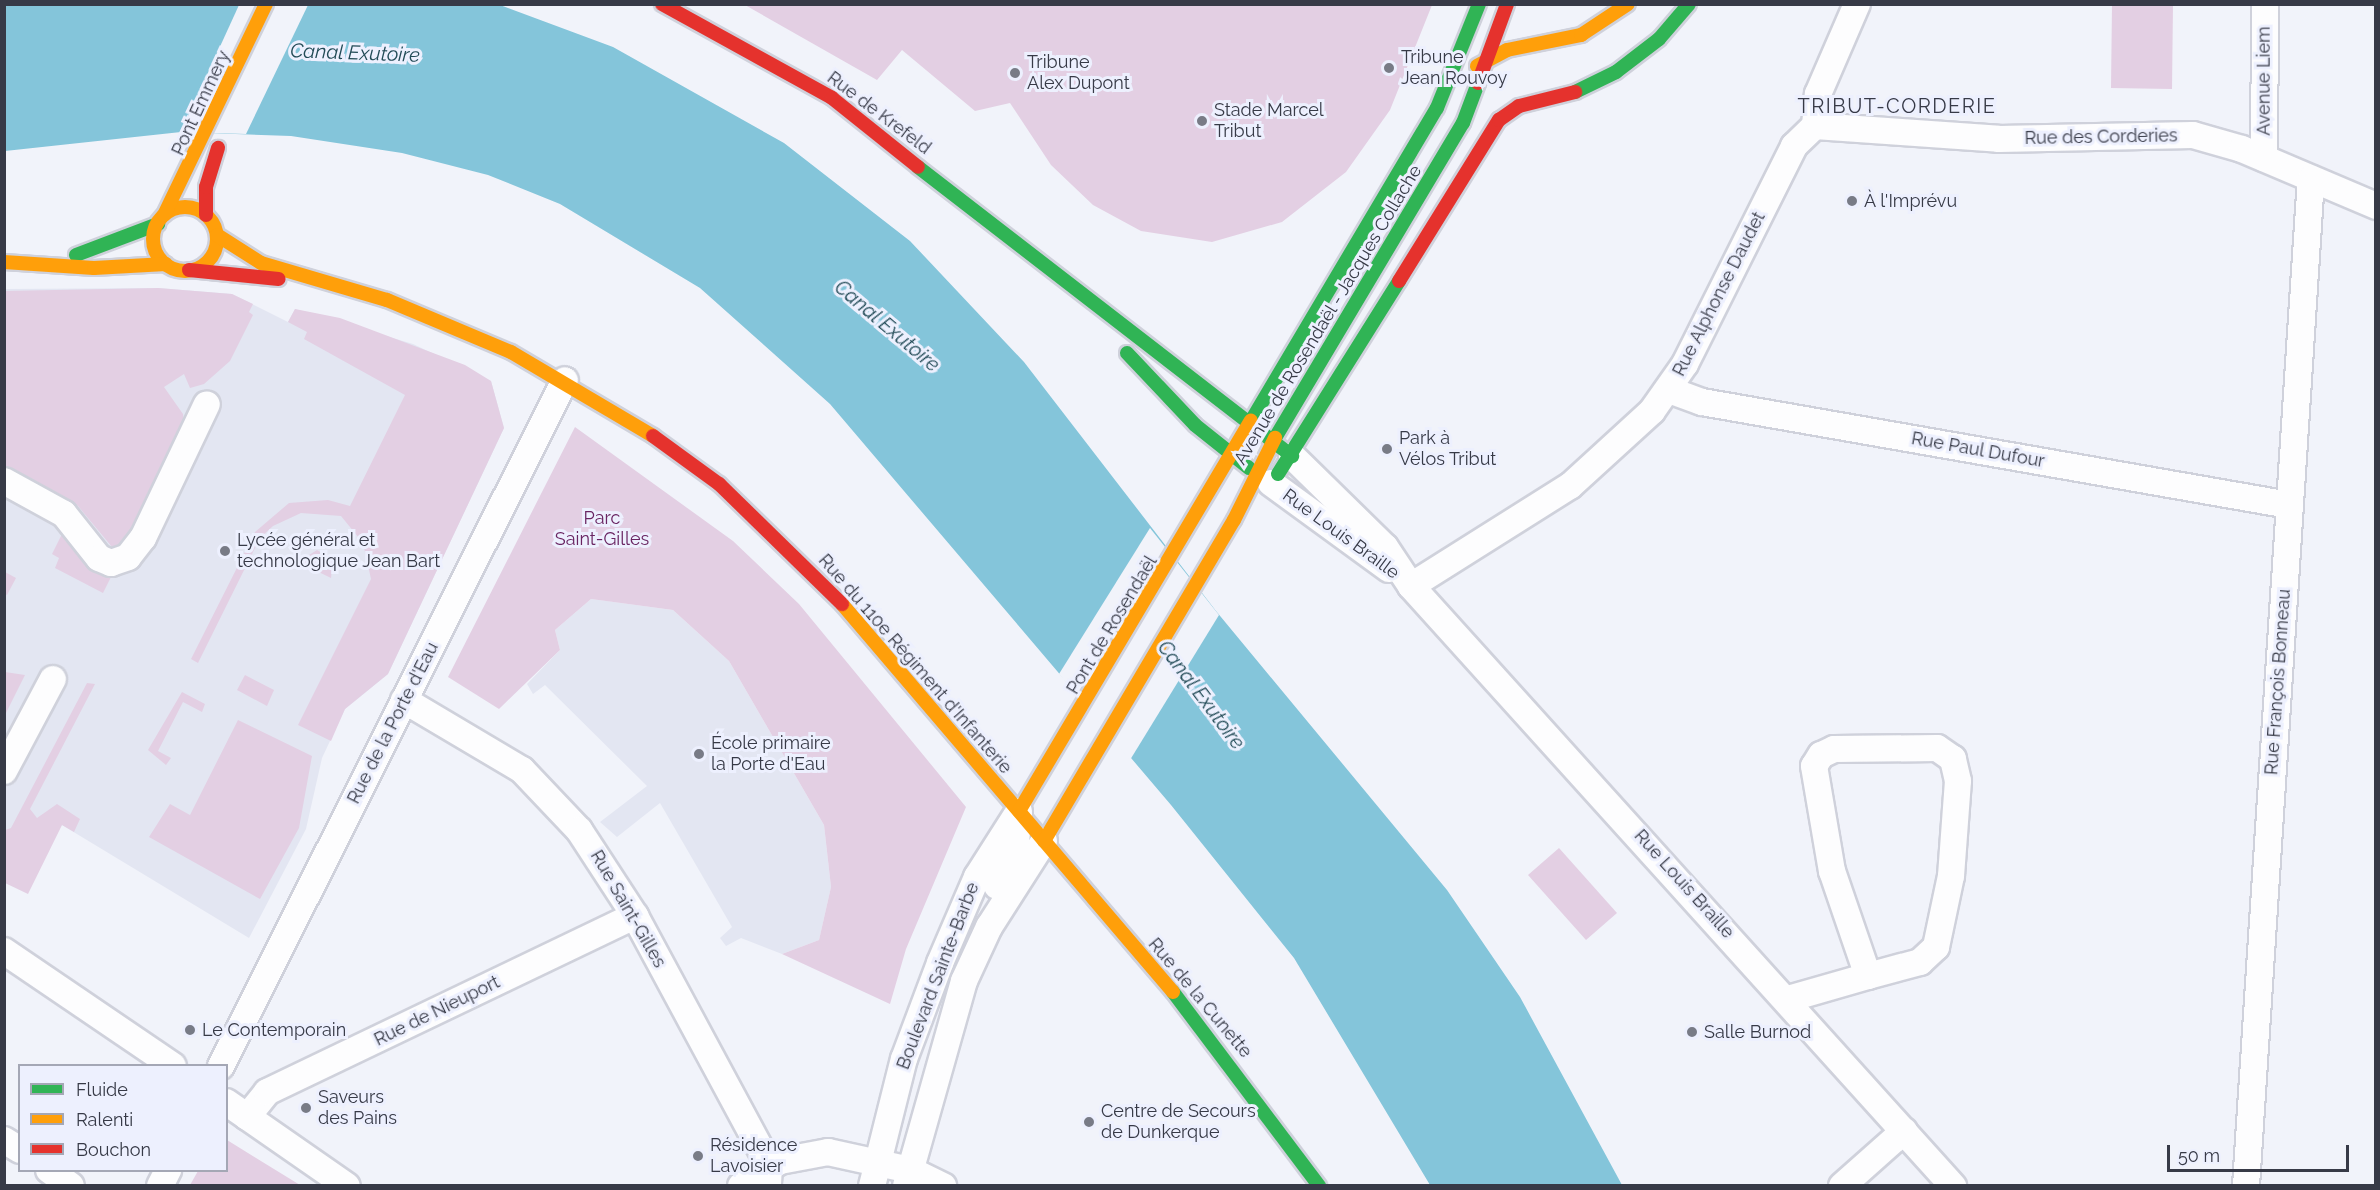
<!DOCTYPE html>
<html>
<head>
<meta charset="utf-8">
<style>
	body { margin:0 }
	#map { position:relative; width:2380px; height:1190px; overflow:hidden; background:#f1f3fa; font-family:Raleway,sans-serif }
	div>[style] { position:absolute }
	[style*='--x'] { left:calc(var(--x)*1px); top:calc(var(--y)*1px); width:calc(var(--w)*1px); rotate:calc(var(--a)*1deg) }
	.built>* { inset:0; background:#e3e6f2 }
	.green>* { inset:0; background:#e3cfe3 }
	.water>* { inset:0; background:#84c5da }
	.pier>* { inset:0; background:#f1f3fa }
	.roads { filter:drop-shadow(2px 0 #cfd1db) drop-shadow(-2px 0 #cfd1db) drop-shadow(0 2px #cfd1db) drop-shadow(0 -2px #cfd1db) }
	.street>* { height:26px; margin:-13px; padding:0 13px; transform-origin:13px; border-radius:13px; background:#fdfdfe }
	.fast>* { height:14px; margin:-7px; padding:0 7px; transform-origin:7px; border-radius:7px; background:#30b455 }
	.slow>* { height:14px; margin:-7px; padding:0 7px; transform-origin:7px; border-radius:7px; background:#ff9f0a }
	.slow>.ring { margin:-7px; padding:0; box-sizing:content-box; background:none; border:14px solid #ff9f0a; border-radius:50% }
	.jam>* { height:14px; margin:-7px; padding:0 7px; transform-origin:7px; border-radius:7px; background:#e5322d }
	.dots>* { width:16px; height:16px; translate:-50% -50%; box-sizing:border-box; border:3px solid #edf0fe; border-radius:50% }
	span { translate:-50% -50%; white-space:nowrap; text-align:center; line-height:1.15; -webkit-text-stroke:6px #edf0fe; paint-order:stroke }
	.poi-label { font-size:18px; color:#373a47 }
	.left { translate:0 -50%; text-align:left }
	.street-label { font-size:18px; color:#373a47 }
	.park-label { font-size:18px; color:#692462 }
	.water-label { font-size:20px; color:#224b57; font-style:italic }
	.neighbourhood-label { font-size:20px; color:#373a47; letter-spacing:1.5px }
	.frame { position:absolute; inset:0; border:6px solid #373a47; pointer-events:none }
	.legend { position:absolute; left:18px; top:1064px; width:210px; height:108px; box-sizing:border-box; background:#edf0fe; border:2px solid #a4a7b5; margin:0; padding:8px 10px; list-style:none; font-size:18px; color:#373a47 }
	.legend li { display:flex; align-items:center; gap:12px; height:30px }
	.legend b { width:30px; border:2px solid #a4a7b5 }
	.scale { position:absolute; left:2167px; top:1145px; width:182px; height:27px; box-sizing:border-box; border:3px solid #373a47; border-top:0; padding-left:8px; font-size:18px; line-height:21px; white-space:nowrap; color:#373a47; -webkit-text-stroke:4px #edf0fe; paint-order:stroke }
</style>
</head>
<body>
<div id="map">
	<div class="built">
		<div style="clip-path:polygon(158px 288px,232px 294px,288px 322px,295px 309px,413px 344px,491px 381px,504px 428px,388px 674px,345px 709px,322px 758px,306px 829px,249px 938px,62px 825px,5px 883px,5px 289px)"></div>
		<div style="clip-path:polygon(591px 599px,673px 610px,729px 661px,824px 825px,831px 887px,819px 940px,782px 954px,741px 938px,726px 946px,720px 938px,732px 927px,660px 803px,617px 837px,600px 822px,647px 786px,545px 685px,533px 694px,527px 684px,560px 650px,555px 630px)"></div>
	</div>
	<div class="green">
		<div style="clip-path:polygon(745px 5px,1432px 4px,1432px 5px,1390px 110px,1346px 172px,1282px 222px,1212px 242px,1141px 231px,1093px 205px,1051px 165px,1010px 103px,975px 111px,902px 50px,877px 80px)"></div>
		<div style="clip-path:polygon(2112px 5px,2173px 5px,2172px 89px,2111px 88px)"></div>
		<div style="clip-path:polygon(158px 288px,232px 294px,253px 304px,249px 312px,253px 315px,230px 361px,204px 384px,190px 388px,184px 374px,164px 387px,183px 414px,185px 432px,132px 540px,120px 549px,112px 547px,78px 506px,5px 467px,4px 291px)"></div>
		<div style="clip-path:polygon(295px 309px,340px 318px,465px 365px,491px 381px,504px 428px,388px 674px,345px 709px,331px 741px,298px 725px,371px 579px,363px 543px,341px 516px,301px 513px,273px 526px,260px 538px,198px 663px,191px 659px,255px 532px,289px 503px,328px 500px,350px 506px,405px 395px,304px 339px,307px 332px,288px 322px)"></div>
		<div style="clip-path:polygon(575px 427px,733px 541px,799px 604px,966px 807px,906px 949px,890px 1004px,782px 954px,819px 940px,831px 887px,824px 825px,729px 661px,673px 610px,591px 599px,555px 630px,560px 650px,499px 709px,448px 677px)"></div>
		<div style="clip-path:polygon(63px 532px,97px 571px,111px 577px,103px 593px,55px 568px,59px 558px,52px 554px)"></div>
		<div style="clip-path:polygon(317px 550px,333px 560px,331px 578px,298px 562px)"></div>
		<div style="clip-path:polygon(5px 572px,16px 578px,7px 595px,5px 594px)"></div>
		<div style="clip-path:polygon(5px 672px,25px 675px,5px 715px,4px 672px)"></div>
		<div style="clip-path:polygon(245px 675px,274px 690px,267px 706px,237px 690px)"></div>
		<div style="clip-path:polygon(87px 683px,95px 684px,30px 809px,37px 818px,57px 804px,80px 819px,74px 832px,62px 825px,28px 894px,5px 883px,5px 830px,11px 828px)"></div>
		<div style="clip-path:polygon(182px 692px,205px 704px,202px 712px,183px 702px,158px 751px,171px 758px,166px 765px,148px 750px)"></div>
		<div style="clip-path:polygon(238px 720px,312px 756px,299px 828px,260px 899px,149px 837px,170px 804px,190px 815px)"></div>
		<div style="clip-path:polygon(1559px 848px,1617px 913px,1586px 940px,1528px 875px)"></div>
		<div style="clip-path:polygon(227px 1140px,300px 1185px,190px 1185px,198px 1171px,226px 1170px)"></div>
	</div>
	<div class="water">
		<div style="clip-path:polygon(5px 4px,500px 5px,613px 47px,784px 143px,910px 241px,1024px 362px,1216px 611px,1447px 890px,1520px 997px,1622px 1185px,1430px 1185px,1294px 958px,1171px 805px,830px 404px,700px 288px,560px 204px,488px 175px,402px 153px,291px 136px,181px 132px,5px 151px)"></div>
	</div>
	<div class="pier">
		<div style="clip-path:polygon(239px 5px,308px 5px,246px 134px,181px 132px)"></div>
		<div style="clip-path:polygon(1150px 528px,1219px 615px,1130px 760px,1059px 674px)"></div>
	</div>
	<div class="roads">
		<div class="street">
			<div style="--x:1815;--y:126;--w:32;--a:-85"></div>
			<div style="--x:1818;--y:94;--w:98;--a:-66.6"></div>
			<div style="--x:2264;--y:158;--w:154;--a:-89.6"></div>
			<div style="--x:1669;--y:390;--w:35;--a:20"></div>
			<div style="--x:1702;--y:402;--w:596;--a:9.95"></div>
			<div style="--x:1292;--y:456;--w:130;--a:44.4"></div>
			<div style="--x:1385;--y:547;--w:47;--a:56.3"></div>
			<div style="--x:1411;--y:586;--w:809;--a:47.91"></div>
			<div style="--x:4;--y:481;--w:68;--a:28.8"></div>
			<div style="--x:64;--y:514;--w:56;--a:51.5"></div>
			<div style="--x:99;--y:558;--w:13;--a:23"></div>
			<div style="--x:111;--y:563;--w:18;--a:-19"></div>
			<div style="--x:128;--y:557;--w:24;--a:-52"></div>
			<div style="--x:143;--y:538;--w:148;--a:-64.5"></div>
			<div style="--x:1271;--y:483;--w:146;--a:36.1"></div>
			<div style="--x:1411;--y:586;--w:188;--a:-32.2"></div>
			<div style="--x:1570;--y:486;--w:111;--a:-42.4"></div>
			<div style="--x:1652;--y:411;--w:57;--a:-54.9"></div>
			<div style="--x:1685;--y:364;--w:244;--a:-63.4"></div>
			<div style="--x:1794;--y:146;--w:29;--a:-44"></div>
			<div style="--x:1815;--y:126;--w:184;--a:4"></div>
			<div style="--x:1999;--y:139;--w:194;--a:-1.2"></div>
			<div style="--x:2193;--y:135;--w:51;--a:15.9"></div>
			<div style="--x:2242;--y:149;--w:146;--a:23"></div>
			<div style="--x:404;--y:700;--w:137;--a:30.7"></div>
			<div style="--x:522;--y:770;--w:83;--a:46.5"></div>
			<div style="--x:579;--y:830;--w:103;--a:56.9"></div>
			<div style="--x:635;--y:916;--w:283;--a:61.7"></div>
			<div style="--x:769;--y:1165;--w:21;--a:93"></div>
			<div style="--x:4;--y:771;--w:104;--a:-62"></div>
			<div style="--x:997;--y:886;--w:39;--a:-63"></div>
			<div style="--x:1015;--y:851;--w:37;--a:-84"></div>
			<div style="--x:4;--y:951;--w:204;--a:34.2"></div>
			<div style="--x:1788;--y:999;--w:83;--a:-16"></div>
			<div style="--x:1868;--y:976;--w:54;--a:-15.1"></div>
			<div style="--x:1920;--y:962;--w:22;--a:-43"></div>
			<div style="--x:1936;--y:947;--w:73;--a:-78.1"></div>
			<div style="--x:1951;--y:876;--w:95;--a:-85.8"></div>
			<div style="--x:1958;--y:781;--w:23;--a:-103"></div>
			<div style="--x:1953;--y:759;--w:19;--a:-145"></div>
			<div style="--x:1937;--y:748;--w:103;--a:179.4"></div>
			<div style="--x:1834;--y:749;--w:14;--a:155"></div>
			<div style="--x:1821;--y:755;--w:13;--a:122"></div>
			<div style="--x:1814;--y:766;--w:107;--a:80.3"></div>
			<div style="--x:1832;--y:871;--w:111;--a:71.1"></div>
			<div style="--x:221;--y:1066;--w:767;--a:-63.37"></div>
			<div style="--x:226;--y:1102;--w:147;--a:34.8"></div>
			<div style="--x:247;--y:1117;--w:32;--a:-51"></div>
			<div style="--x:267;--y:1092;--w:408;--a:-25.6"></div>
			<div style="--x:4;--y:1140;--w:19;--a:32"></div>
			<div style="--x:49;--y:1170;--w:27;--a:36"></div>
			<div style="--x:160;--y:1186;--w:18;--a:-63"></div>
			<div style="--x:741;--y:1186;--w:46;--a:-32.7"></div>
			<div style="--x:780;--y:1161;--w:49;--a:-10.6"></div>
			<div style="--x:828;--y:1152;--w:84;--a:12.4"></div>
			<div style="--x:910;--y:1170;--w:37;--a:26"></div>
			<div style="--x:872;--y:1186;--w:131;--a:-75.9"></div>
			<div style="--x:904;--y:1059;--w:103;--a:-69.4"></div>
			<div style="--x:940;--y:963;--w:94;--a:-66.7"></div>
			<div style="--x:977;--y:877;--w:78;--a:-57.5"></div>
			<div style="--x:906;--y:1186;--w:213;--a:-74.2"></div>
			<div style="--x:964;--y:981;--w:60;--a:-65.2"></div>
			<div style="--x:989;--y:927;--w:102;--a:-57.4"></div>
			<div style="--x:1842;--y:1186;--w:83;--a:-41.6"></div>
			<div style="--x:2246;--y:1186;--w:1009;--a:-86.31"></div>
		</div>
		<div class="fast">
			<div style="--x:1575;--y:92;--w:46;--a:-26"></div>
			<div style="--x:1616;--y:72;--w:54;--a:-37.5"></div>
			<div style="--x:1659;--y:39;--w:46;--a:-49.4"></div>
			<div style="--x:918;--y:167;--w:473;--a:37.7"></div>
			<div style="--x:76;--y:255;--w:88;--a:-20.7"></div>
			<div style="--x:1127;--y:353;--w:99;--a:46.6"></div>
			<div style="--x:1195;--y:425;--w:69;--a:38.5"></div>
			<div style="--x:1251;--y:421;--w:364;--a:-59.3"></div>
			<div style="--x:1437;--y:108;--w:112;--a:-68"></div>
			<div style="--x:1275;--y:438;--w:367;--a:-59.2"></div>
			<div style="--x:1463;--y:123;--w:43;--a:-69.4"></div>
			<div style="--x:1278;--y:474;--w:228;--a:-57.9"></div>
			<div style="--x:1173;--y:992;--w:243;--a:53"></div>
		</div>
		<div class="slow">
			<div style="--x:1477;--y:66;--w:34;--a:-28"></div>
			<div style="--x:1507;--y:50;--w:76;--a:-11.5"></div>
			<div style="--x:1581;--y:35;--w:56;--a:-33.4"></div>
			<div class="ring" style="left:153px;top:207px;width:50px;height:50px"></div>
			<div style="--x:164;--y:215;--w:234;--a:-64.2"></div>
			<div style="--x:217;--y:235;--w:52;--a:32.5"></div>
			<div style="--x:261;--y:263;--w:131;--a:16.4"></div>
			<div style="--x:387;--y:300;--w:134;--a:22.8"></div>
			<div style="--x:511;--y:352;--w:165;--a:30.6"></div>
			<div style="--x:4;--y:262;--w:90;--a:3.8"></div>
			<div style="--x:94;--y:268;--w:72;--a:-3.2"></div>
			<div style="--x:842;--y:604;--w:510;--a:49.53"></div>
			<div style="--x:1019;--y:811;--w:454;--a:-59.3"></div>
			<div style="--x:1044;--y:841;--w:373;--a:-59.4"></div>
			<div style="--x:1234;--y:520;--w:92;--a:-63.4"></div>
		</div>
		<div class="jam">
			<div style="--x:662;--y:4;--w:194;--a:28.9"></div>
			<div style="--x:832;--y:98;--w:110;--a:38.7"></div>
			<div style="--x:1478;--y:83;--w:84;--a:-69.8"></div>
			<div style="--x:206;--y:215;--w:28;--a:-90"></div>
			<div style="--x:206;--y:187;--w:41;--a:-72.9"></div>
			<div style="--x:189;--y:270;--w:90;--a:5.7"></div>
			<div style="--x:1399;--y:281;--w:190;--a:-58.2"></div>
			<div style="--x:1499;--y:120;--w:24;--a:-35"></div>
			<div style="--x:1519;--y:106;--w:58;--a:-14"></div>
			<div style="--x:653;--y:436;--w:82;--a:36"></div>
			<div style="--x:719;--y:484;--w:172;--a:44.3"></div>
		</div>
	</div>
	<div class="dots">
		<div style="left:1389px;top:68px;background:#787b86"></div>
		<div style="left:1015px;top:73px;background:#787b86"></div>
		<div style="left:1202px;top:121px;background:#787b86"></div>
		<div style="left:1852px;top:201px;background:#787b86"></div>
		<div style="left:1387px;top:449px;background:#787b86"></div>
		<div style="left:225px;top:551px;background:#787b86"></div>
		<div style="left:699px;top:754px;background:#787b86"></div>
		<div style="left:190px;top:1030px;background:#787b86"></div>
		<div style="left:1692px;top:1032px;background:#787b86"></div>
		<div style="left:306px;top:1108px;background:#787b86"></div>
		<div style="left:1089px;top:1122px;background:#787b86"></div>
		<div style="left:698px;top:1156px;background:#787b86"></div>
	</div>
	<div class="poi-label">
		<span class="left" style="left:1401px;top:68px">Tribune<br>Jean Rouvoy</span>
		<span class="left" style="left:1027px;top:73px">Tribune<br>Alex Dupont</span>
		<span class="left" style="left:1214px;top:121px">Stade Marcel<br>Tribut</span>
		<span class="left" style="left:1864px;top:201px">À l'Imprévu</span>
		<span class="left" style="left:1399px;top:449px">Park à<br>Vélos Tribut</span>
		<span class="left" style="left:237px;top:551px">Lycée général et<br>technologique Jean Bart</span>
		<span class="left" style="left:711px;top:754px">École primaire<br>la Porte d'Eau</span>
		<span class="left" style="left:202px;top:1030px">Le Contemporain</span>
		<span class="left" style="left:1704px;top:1032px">Salle Burnod</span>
		<span class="left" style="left:318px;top:1108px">Saveurs<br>des Pains</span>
		<span class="left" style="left:1101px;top:1122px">Centre de Secours<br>de Dunkerque</span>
		<span class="left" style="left:710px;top:1156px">Résidence<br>Lavoisier</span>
	</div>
	<div class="street-label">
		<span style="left:2264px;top:81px;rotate:-90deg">Avenue Liem</span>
		<span style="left:201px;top:103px;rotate:-65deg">Pont Emmery</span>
		<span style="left:879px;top:113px;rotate:37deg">Rue de Krefeld</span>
		<span style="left:2101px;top:137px;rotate:-1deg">Rue des Corderies</span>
		<span style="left:1719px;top:294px;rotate:-63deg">Rue Alphonse Daudet</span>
		<span style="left:1328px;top:315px;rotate:-59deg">Avenue de Rosendaël - Jacques Collache</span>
		<span style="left:1978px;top:450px;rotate:10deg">Rue Paul Dufour</span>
		<span style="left:1341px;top:534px;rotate:36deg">Rue Louis Braille</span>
		<span style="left:1112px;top:625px;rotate:-59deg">Pont de Rosendaël</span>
		<span style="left:915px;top:664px;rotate:49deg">Rue du 110e Régiment d'Infanterie</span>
		<span style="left:2278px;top:682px;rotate:-86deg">Rue François Bonneau</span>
		<span style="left:393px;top:723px;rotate:-63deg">Rue de la Porte d'Eau</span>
		<span style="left:1684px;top:884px;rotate:48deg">Rue Louis Braille</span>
		<span style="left:628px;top:909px;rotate:60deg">Rue Saint-Gilles</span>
		<span style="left:938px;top:976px;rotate:-69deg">Boulevard Sainte-Barbe</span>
		<span style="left:1200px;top:998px;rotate:50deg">Rue de la Cunette</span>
		<span style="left:437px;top:1011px;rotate:-26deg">Rue de Nieuport</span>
	</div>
	<div class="park-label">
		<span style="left:602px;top:529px">Parc<br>Saint-Gilles</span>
	</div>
	<div class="water-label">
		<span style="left:355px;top:53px;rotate:2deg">Canal Exutoire</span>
		<span style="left:887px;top:326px;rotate:40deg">Canal Exutoire</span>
		<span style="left:1201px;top:695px;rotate:53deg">Canal Exutoire</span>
	</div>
	<div class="neighbourhood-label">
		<span style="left:1897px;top:106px">TRIBUT-CORDERIE</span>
	</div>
	<div class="frame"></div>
	<ul class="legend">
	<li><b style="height:8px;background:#30b455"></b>Fluide</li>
	<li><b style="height:8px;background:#ff9f0a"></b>Ralenti</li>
	<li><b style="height:8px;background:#e5322d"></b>Bouchon</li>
	</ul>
	<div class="scale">50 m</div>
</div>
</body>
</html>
